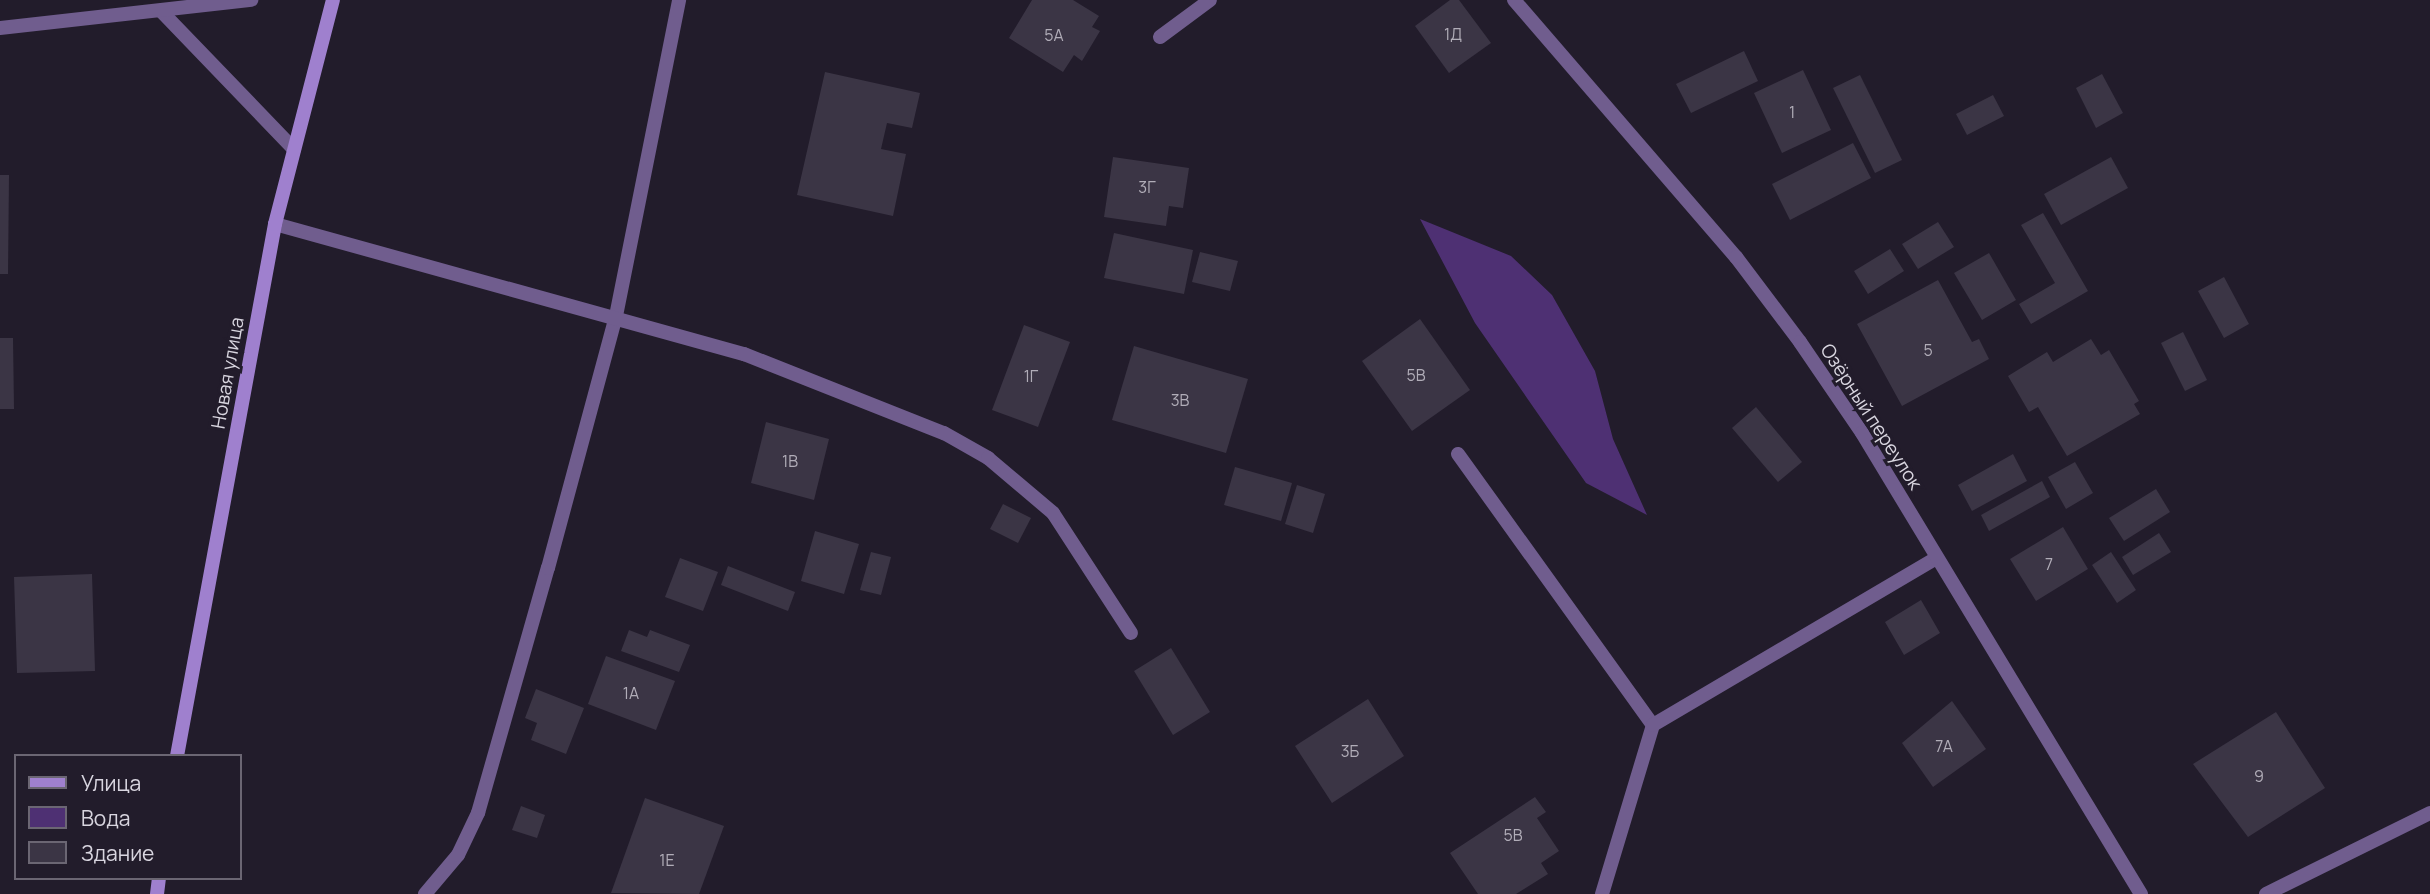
<!DOCTYPE html>
<html>
<head>
<meta charset="utf-8">
<style>
	body { margin:0 }
	#map { position:relative; width:2430px; height:894px; overflow:hidden; background:#221c2b; font-family:Manrope,sans-serif }
	div>[style] { position:absolute }
	[style*='--x'] { left:calc(var(--x)*1px); top:calc(var(--y)*1px); width:calc(var(--w)*1px); rotate:calc(var(--a)*1deg) }
	.water>* { inset:0; background:#4e3073 }
	.building>* { inset:0; background:#3b3545 }
	.service>* { height:14px; margin:-7px; padding:0 7px; transform-origin:7px; border-radius:7px; background:#705d8e }
	.minor>* { height:14px; margin:-7px; padding:0 7px; transform-origin:7px; border-radius:7px; background:#705d8e }
	.secondary>* { height:14px; margin:-7px; padding:0 7px; transform-origin:7px; border-radius:7px; background:#9f80ce }
	span { translate:-50% -50%; white-space:nowrap; text-align:center; line-height:1.15; -webkit-text-stroke:6px #221c2b; paint-order:stroke }
	.number-label { font-size:16px; color:#b1adb8 }
	.number-label span { -webkit-text-stroke-width:0 }
	.street-label { font-size:19px; color:#d8d5df }
	.legend { position:absolute; left:14px; top:754px; width:228px; height:126px; box-sizing:border-box; background:#221c2b; border:2px solid #6b6673; margin:0; padding:9px 12px; list-style:none; font-size:21px; color:#d8d5df }
	.legend li { display:flex; align-items:center; gap:14px; height:35px }
	.legend b { width:35px; border:2px solid #6b6673 }
</style>
</head>
<body>
<div id="map">
	<div class="water">
		<div style="clip-path:polygon(1420px 219px,1511px 256px,1552px 295px,1595px 371px,1613px 439px,1647px 515px,1586px 483px,1475px 323px)"></div>
	</div>
	<div class="building">
		<div style="clip-path:polygon(1032px 0,1073px 0,1099px 16px,1092px 27px,1100px 31px,1082px 61px,1074px 55px,1063px 72px,1009px 38px)"></div>
		<div style="clip-path:polygon(1450px 0,1459px 0,1491px 43px,1449px 73px,1415px 26px)"></div>
		<div style="clip-path:polygon(1744px 51px,1758px 81px,1691px 113px,1676px 84px)"></div>
		<div style="clip-path:polygon(1803px 70px,1831px 130px,1782px 153px,1754px 93px)"></div>
		<div style="clip-path:polygon(825px 72px,920px 93px,912px 128px,887px 123px,881px 149px,906px 154px,893px 216px,797px 195px)"></div>
		<div style="clip-path:polygon(2102px 74px,2123px 113px,2096px 128px,2076px 88px)"></div>
		<div style="clip-path:polygon(1860px 75px,1902px 160px,1875px 173px,1833px 88px)"></div>
		<div style="clip-path:polygon(1993px 95px,2004px 116px,1967px 135px,1956px 114px)"></div>
		<div style="clip-path:polygon(1853px 143px,1871px 178px,1790px 220px,1772px 184px)"></div>
		<div style="clip-path:polygon(1113px 157px,1189px 168px,1183px 208px,1169px 206px,1166px 226px,1104px 217px)"></div>
		<div style="clip-path:polygon(2111px 157px,2128px 188px,2061px 225px,2044px 194px)"></div>
		<div style="clip-path:polygon(0 175px,9px 175px,8px 274px,0 274px)"></div>
		<div style="clip-path:polygon(2043px 213px,2088px 291px,2031px 324px,2019px 304px,2055px 283px,2021px 225px)"></div>
		<div style="clip-path:polygon(1938px 222px,1954px 247px,1918px 269px,1902px 244px)"></div>
		<div style="clip-path:polygon(1114px 233px,1193px 250px,1184px 294px,1104px 278px)"></div>
		<div style="clip-path:polygon(1890px 249px,1904px 271px,1868px 294px,1854px 271px)"></div>
		<div style="clip-path:polygon(1200px 252px,1238px 261px,1230px 291px,1192px 282px)"></div>
		<div style="clip-path:polygon(1989px 253px,2016px 300px,1982px 320px,1954px 273px)"></div>
		<div style="clip-path:polygon(2224px 277px,2249px 324px,2224px 338px,2198px 291px)"></div>
		<div style="clip-path:polygon(1938px 280px,1972px 342px,1979px 339px,1989px 359px,1902px 406px,1857px 324px)"></div>
		<div style="clip-path:polygon(1420px 319px,1470px 390px,1412px 431px,1362px 361px)"></div>
		<div style="clip-path:polygon(1024px 325px,1070px 342px,1038px 427px,992px 410px)"></div>
		<div style="clip-path:polygon(2183px 332px,2207px 380px,2185px 391px,2161px 343px)"></div>
		<div style="clip-path:polygon(0 338px,13px 338px,14px 409px,0 409px)"></div>
		<div style="clip-path:polygon(2091px 339px,2101px 355px,2109px 350px,2139px 401px,2134px 404px,2140px 414px,2067px 456px,2038px 407px,2029px 412px,2008px 376px,2047px 352px,2053px 362px)"></div>
		<div style="clip-path:polygon(1134px 346px,1248px 379px,1226px 453px,1112px 420px)"></div>
		<div style="clip-path:polygon(1756px 407px,1802px 462px,1778px 482px,1732px 428px)"></div>
		<div style="clip-path:polygon(766px 422px,829px 439px,814px 500px,751px 483px)"></div>
		<div style="clip-path:polygon(2013px 454px,2027px 481px,1972px 511px,1958px 485px)"></div>
		<div style="clip-path:polygon(2075px 462px,2093px 493px,2066px 509px,2048px 477px)"></div>
		<div style="clip-path:polygon(1235px 467px,1292px 483px,1281px 521px,1224px 505px)"></div>
		<div style="clip-path:polygon(2042px 481px,2050px 497px,1989px 531px,1981px 515px)"></div>
		<div style="clip-path:polygon(1297px 485px,1325px 494px,1313px 533px,1285px 524px)"></div>
		<div style="clip-path:polygon(2156px 489px,2170px 512px,2124px 541px,2109px 518px)"></div>
		<div style="clip-path:polygon(1003px 504px,1031px 518px,1018px 543px,990px 529px)"></div>
		<div style="clip-path:polygon(2063px 527px,2088px 569px,2036px 601px,2010px 559px)"></div>
		<div style="clip-path:polygon(815px 531px,859px 544px,844px 594px,801px 581px)"></div>
		<div style="clip-path:polygon(2159px 533px,2171px 552px,2133px 575px,2122px 557px)"></div>
		<div style="clip-path:polygon(871px 552px,891px 557px,881px 595px,860px 590px)"></div>
		<div style="clip-path:polygon(2111px 552px,2136px 590px,2117px 603px,2092px 565px)"></div>
		<div style="clip-path:polygon(680px 558px,718px 572px,703px 611px,665px 597px)"></div>
		<div style="clip-path:polygon(728px 566px,795px 592px,788px 611px,721px 585px)"></div>
		<div style="clip-path:polygon(92px 574px,95px 671px,17px 673px,14px 577px)"></div>
		<div style="clip-path:polygon(1921px 600px,1940px 633px,1904px 655px,1885px 622px)"></div>
		<div style="clip-path:polygon(629px 630px,647px 637px,650px 630px,690px 645px,679px 672px,621px 651px)"></div>
		<div style="clip-path:polygon(1171px 648px,1210px 712px,1173px 735px,1134px 671px)"></div>
		<div style="clip-path:polygon(606px 656px,675px 681px,656px 730px,588px 704px)"></div>
		<div style="clip-path:polygon(536px 689px,584px 708px,566px 754px,531px 740px,537px 723px,525px 718px)"></div>
		<div style="clip-path:polygon(1368px 699px,1404px 756px,1332px 803px,1295px 746px)"></div>
		<div style="clip-path:polygon(1952px 701px,1986px 749px,1933px 787px,1902px 743px)"></div>
		<div style="clip-path:polygon(2276px 712px,2325px 788px,2248px 837px,2193px 764px)"></div>
		<div style="clip-path:polygon(1535px 797px,1546px 812px,1537px 818px,1559px 851px,1541px 863px,1548px 874px,1516px 894px,1478px 894px,1450px 853px)"></div>
		<div style="clip-path:polygon(645px 798px,724px 826px,699px 894px,611px 893px)"></div>
		<div style="clip-path:polygon(521px 806px,545px 815px,537px 838px,512px 830px)"></div>
	</div>
	<div class="service">
		<div style="--x:161;--y:11;--w:192;--a:46.1"></div>
		<div style="--x:1160;--y:37;--w:62;--a:-36.5"></div>
		<div style="--x:1458;--y:454;--w:334;--a:54.3"></div>
		<div style="--x:425;--y:894;--w:51;--a:-49.8"></div>
		<div style="--x:458;--y:855;--w:47;--a:-64.5"></div>
		<div style="--x:478;--y:813;--w:255;--a:-74.1"></div>
		<div style="--x:548;--y:568;--w:261;--a:-74.9"></div>
		<div style="--x:616;--y:316;--w:322;--a:-78.7"></div>
		<div style="--x:1602;--y:894;--w:177;--a:-73.2"></div>
		<div style="--x:1653;--y:725;--w:329;--a:-30.5"></div>
	</div>
	<div class="minor">
		<div style="--x:1514;--y:0;--w:340;--a:49.2"></div>
		<div style="--x:1736;--y:257;--w:106;--a:53"></div>
		<div style="--x:1800;--y:342;--w:110;--a:55.7"></div>
		<div style="--x:1862;--y:433;--w:539;--a:58.82"></div>
		<div style="--x:0;--y:28;--w:253;--a:-6.4"></div>
		<div style="--x:275;--y:224;--w:487;--a:15.5"></div>
		<div style="--x:744;--y:354;--w:215;--a:21.6"></div>
		<div style="--x:944;--y:433;--w:51;--a:29.6"></div>
		<div style="--x:988;--y:458;--w:85;--a:40.2"></div>
		<div style="--x:1053;--y:513;--w:143;--a:57"></div>
		<div style="--x:2266;--y:894;--w:183;--a:-26.3"></div>
	</div>
	<div class="secondary">
		<div style="--x:177;--y:756;--w:541;--a:-79.56"></div>
		<div style="--x:275;--y:224;--w:231;--a:-75.5"></div>
		<div style="--x:157;--y:894;--w:16;--a:-83"></div>
	</div>
	<div class="number-label">
		<span style="left:1453px;top:34px">1Д</span>
		<span style="left:1054px;top:35px">5А</span>
		<span style="left:1792px;top:112px">1</span>
		<span style="left:1147px;top:187px">3Г</span>
		<span style="left:1928px;top:350px">5</span>
		<span style="left:1416px;top:375px">5В</span>
		<span style="left:1031px;top:376px">1Г</span>
		<span style="left:1180px;top:400px">3В</span>
		<span style="left:790px;top:461px">1В</span>
		<span style="left:2049px;top:564px">7</span>
		<span style="left:631px;top:693px">1А</span>
		<span style="left:1944px;top:746px">7А</span>
		<span style="left:1350px;top:751px">3Б</span>
		<span style="left:2259px;top:776px">9</span>
		<span style="left:1513px;top:835px">5В</span>
		<span style="left:667px;top:860px">1Е</span>
	</div>
	<div class="street-label">
		<span style="left:228px;top:373px;rotate:-80deg">Новая улица</span>
		<span style="left:1871px;top:417px;rotate:57deg">Озёрный переулок</span>
	</div>
	<ul class="legend">
	<li><b style="height:9px;background:#9f80ce"></b>Улица</li>
	<li><b style="height:19px;background:#4e3073"></b>Вода</li>
	<li><b style="height:19px;background:#3b3545"></b>Здание</li>
	</ul>
</div>
</body>
</html>
